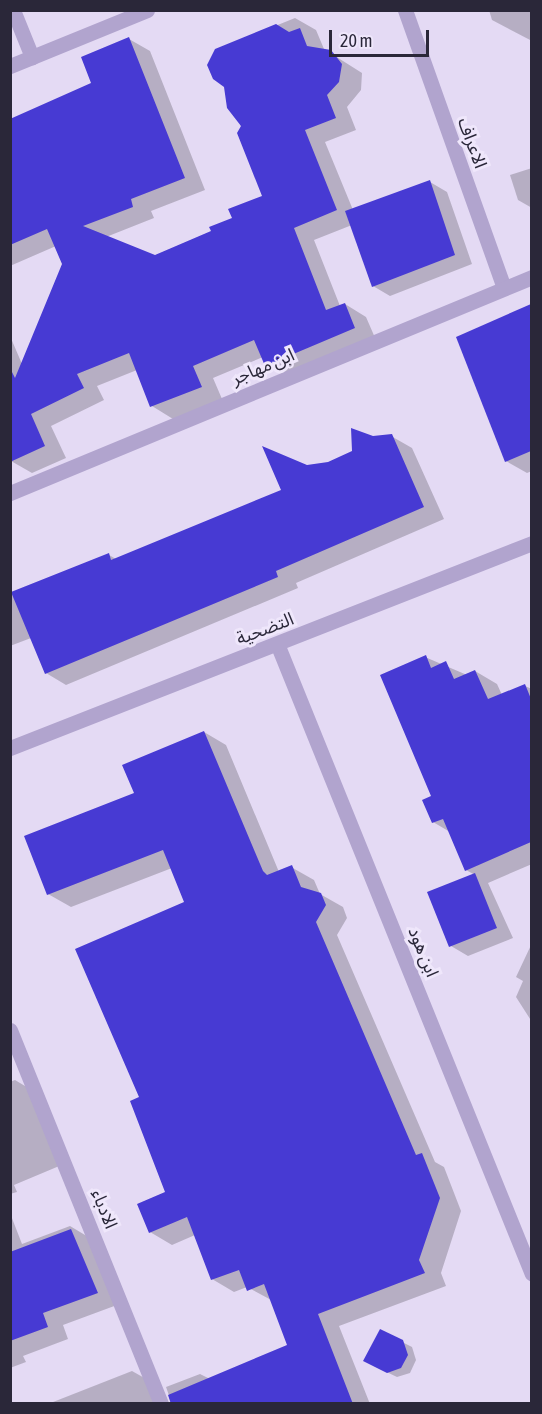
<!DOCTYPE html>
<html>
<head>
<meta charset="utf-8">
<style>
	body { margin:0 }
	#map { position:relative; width:542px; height:1414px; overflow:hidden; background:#e4daf4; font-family:"Asap Condensed","Noto Sans Arabic",sans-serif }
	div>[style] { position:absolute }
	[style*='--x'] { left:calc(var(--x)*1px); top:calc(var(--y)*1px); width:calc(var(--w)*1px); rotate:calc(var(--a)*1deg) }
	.shadow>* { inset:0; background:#0003 }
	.building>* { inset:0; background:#473ad3 }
	.minor>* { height:15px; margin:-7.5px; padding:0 7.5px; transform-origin:7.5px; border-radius:7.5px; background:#b1a4ce }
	span { translate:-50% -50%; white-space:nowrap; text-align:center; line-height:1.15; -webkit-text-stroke:6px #efe7fb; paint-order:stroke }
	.street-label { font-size:18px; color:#2a2739 }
	.frame { position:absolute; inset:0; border:12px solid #2a2739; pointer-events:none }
	.scale { position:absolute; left:329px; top:30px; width:100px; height:27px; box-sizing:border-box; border:3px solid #2a2739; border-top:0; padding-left:8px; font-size:18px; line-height:21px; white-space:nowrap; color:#2a2739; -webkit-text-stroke:4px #efe7fb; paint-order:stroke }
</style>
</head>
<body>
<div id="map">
	<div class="shadow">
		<div style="clip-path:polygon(489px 10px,532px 10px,532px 41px,492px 20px)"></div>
		<div style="clip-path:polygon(295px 18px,316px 30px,324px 49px,362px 73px,361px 90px,347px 107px,356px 130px,325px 142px,353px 210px,430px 182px,447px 192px,472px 264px,390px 296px,373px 286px,352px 225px,314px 240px,340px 306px,345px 304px,366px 317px,376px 340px,287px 377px,266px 365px,263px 357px,213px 378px,222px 399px,173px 419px,152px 406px,137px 370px,97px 386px,104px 400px,51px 426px,66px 458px,32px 473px,11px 461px,10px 336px,22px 364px,63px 264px,56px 246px,10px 266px,10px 126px,93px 84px,129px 39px,150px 51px,205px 190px,151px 211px,154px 218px,106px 237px,155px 257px,212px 232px,264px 197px,216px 50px)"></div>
		<div style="clip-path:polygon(532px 168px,532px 208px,518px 200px,510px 175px)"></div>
		<div style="clip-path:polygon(532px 307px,532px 471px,527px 473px,506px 461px,458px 338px)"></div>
		<div style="clip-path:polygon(391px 436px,412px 448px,444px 519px,296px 583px,298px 588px,66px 685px,46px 673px,31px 638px,10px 646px,10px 596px,109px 555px,116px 559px,283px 490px,307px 466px,328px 463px,354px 452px,373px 437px)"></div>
		<div style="clip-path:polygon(425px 657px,467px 675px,475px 671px,497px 684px,502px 695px,525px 686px,532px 689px,532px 864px,488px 883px,513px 938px,468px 956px,451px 946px,475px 875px,466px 870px,450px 832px,433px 822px)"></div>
		<div style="clip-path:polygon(204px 732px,226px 745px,279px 872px,291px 867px,314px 880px,320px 894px,343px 907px,347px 918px,337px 935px,435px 1162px,444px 1167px,461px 1211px,441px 1273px,446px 1286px,339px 1326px,370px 1404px,172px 1404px,166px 1387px,200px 1374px,210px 1379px,289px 1346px,273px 1301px,247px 1287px,234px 1292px,212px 1279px,195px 1235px,172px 1245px,150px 1232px,167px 1193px,141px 1098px,186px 903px,172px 868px,71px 907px,48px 894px,136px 794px)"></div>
		<div style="clip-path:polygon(532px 943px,532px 1022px,516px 997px,523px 981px,516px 977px)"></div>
		<div style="clip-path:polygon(15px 1080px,35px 1092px,64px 1164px,14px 1185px,17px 1192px,10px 1194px,10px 1082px)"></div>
		<div style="clip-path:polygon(10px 1213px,22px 1244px,70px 1226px,90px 1238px,117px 1305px,63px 1325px,68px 1339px,23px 1356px,26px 1362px,10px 1368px)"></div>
		<div style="clip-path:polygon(402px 1342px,412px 1347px,416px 1360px,410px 1373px,397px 1377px,374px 1366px)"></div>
		<div style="clip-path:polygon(132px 1371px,155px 1384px,165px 1404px,48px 1404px)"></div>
	</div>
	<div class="building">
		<div style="clip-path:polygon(276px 24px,289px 32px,300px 28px,307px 46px,331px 50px,342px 64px,339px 82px,327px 95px,336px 118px,305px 130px,337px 210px,294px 228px,326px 310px,345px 303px,355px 328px,265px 366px,254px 340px,193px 366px,202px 387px,150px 407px,129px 353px,77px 374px,84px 388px,31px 414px,45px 446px,10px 462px,10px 368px,15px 378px,62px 264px,47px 229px,10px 245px,10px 119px,91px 83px,81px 57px,129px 37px,185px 178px,131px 199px,133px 207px,83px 226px,155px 255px,211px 231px,209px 227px,232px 218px,228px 209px,262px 196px,237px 133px,241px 126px,227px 108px,224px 87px,213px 79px,207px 65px,215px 49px)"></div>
		<div style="clip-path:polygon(430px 180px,455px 255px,372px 287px,345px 211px)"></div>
		<div style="clip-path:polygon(531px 304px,531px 451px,505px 462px,456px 337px)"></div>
		<div style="clip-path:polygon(351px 428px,373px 436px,392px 434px,424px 507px,276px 571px,278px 577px,45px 674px,11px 592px,109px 553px,111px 560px,281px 490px,262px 446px,307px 465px,328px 462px,352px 451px)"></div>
		<div style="clip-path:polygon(426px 655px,431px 668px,446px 661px,454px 679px,475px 670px,488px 699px,525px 684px,531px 699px,531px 842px,465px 871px,443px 819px,432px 823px,422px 800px,431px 796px,380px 675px)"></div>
		<div style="clip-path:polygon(204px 731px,263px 871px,267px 875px,292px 865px,301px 887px,321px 893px,326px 905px,316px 922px,416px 1155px,422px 1153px,440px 1198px,419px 1260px,425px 1273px,318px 1314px,353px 1404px,171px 1404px,168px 1395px,287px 1345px,264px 1284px,247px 1291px,239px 1270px,211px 1280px,187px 1217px,149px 1233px,137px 1204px,165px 1192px,130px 1101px,139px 1097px,75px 949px,184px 902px,163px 850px,47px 895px,24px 836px,134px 793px,122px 765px)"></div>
		<div style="clip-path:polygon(475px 873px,497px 928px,449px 947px,427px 892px)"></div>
		<div style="clip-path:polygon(71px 1229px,98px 1293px,43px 1313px,48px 1327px,10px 1341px,10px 1252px)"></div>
		<div style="clip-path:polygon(380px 1329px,403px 1340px,408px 1355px,401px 1368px,387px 1373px,363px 1361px)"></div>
	</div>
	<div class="minor">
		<div style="--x:13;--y:10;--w:51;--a:68"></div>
		<div style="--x:405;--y:10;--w:295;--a:70.4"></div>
		<div style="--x:10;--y:66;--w:148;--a:-22.2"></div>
		<div style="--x:10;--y:493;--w:565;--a:-22.48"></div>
		<div style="--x:278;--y:646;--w:677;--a:67.98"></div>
		<div style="--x:10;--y:748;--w:561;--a:-21.44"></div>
		<div style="--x:10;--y:1030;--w:403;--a:68"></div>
	</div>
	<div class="street-label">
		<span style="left:472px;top:143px;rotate:70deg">الاعراف</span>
		<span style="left:263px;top:367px;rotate:-23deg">ابن مهاجر</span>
		<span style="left:265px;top:629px;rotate:-21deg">التضحية</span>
		<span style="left:423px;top:952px;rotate:68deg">ابن هود</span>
		<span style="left:104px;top:1209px;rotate:68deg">الادباء</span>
	</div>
	<div class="frame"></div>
	<div class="scale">20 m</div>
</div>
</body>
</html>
